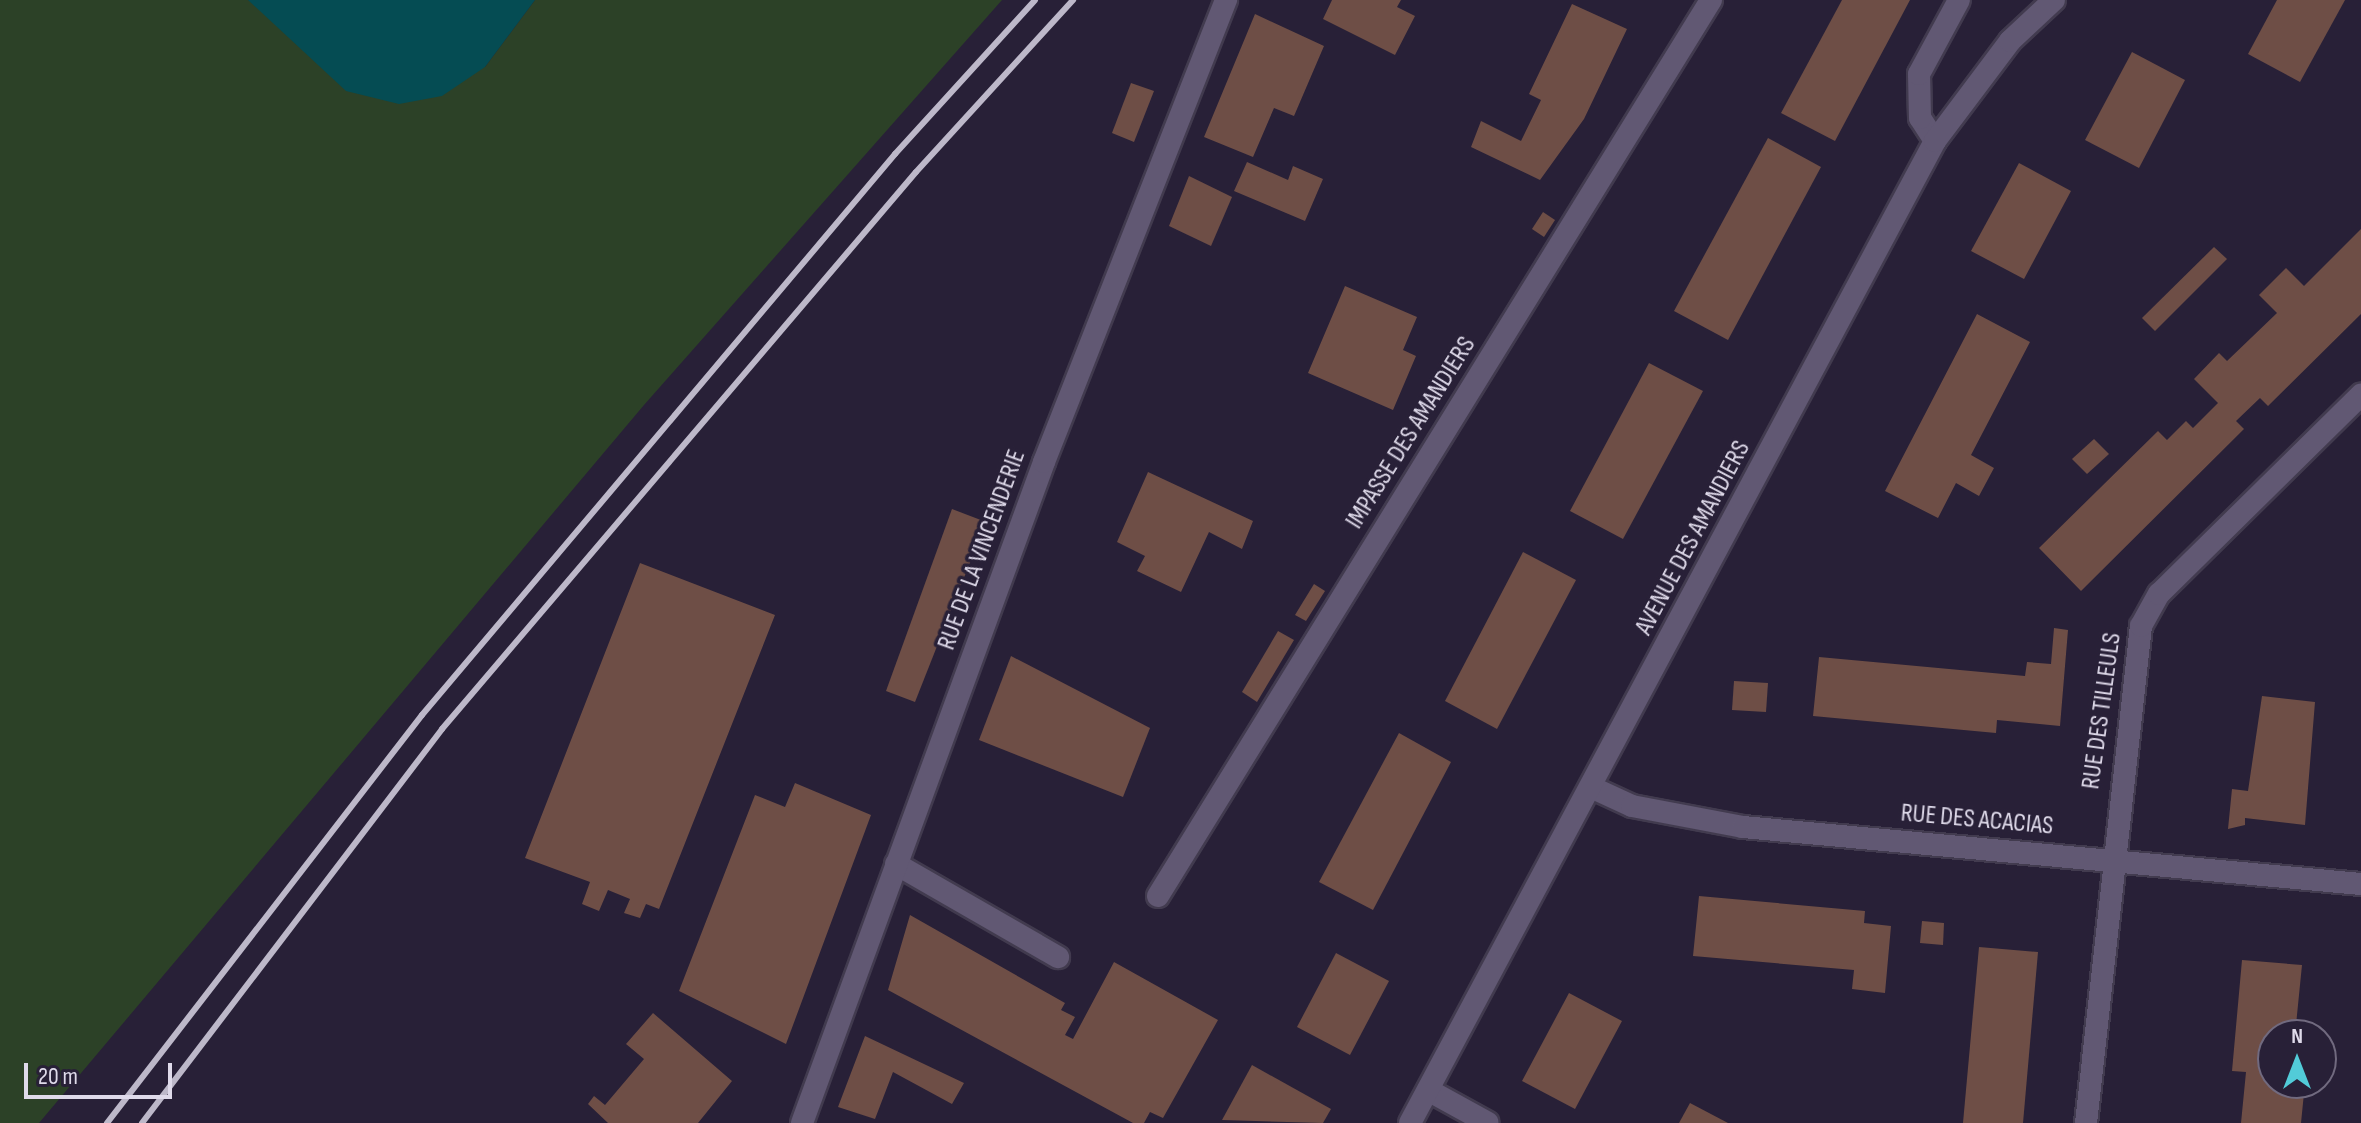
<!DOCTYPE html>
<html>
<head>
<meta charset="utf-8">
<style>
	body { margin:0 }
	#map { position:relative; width:2361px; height:1123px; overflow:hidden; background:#282037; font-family:"Sofia Sans Condensed",sans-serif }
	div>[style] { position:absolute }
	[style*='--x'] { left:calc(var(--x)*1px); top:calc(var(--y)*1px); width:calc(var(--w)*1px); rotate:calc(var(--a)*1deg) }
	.green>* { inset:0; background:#2c4127 }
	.water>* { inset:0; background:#054c53 }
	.building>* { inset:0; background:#6e4e46 }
	.roads { filter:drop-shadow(2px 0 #423b4f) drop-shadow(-2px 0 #423b4f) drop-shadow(0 2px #423b4f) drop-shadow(0 -2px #423b4f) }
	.service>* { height:22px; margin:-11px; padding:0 11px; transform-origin:11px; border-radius:11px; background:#615873 }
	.minor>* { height:22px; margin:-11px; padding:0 11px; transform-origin:11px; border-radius:11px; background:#615873 }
	.secondary>* { height:22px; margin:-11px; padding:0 11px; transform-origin:11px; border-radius:11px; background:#615873 }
	.rail>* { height:6px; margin:-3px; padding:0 3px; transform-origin:3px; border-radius:3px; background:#bdb8c9 }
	span { translate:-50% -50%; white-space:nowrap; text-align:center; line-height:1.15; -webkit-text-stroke:7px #282037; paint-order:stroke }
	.street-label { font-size:26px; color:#dfdaea }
	.north { position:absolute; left:2257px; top:1019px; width:80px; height:80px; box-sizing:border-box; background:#282037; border:2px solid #716a7f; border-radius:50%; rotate:0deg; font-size:22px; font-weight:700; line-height:32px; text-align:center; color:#dfdaea }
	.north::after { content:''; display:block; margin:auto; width:28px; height:36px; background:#52cbd8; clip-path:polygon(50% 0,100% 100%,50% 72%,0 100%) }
	.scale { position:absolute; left:24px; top:1063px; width:148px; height:36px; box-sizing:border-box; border:4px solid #dfdaea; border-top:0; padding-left:10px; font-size:24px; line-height:28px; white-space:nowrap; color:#dfdaea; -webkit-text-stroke:6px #282037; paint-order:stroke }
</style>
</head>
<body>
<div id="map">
	<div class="green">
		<div style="clip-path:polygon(0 0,248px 0,485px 67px,535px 0,1002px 0,644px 405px,39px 1123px,0 1123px)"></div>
	</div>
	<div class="water">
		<div style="clip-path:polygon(248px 0,535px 0,485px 67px,442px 96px,399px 104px,346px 91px)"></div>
	</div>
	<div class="building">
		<div style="clip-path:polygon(1332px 0,1401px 0,1397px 7px,1415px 16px,1395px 55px,1323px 19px)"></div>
		<div style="clip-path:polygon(1842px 0,1910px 0,1835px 141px,1781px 113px)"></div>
		<div style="clip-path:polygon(2277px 0,2345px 0,2300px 82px,2248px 54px)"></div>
		<div style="clip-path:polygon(1572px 4px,1627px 29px,1584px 119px,1540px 180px,1471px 147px,1481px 121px,1521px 141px,1541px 100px,1529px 94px)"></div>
		<div style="clip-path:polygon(1255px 14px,1324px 46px,1294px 116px,1274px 108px,1253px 157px,1204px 137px)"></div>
		<div style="clip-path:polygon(2132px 52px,2185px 80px,2139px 168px,2085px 140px)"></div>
		<div style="clip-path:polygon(1131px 83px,1154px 91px,1134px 142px,1112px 133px)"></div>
		<div style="clip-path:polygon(1768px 138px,1821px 167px,1728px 340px,1674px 311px)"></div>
		<div style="clip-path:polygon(1247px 162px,1288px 180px,1293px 166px,1323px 179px,1305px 221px,1234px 191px)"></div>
		<div style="clip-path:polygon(2019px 163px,2071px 191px,2024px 279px,1971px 251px)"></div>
		<div style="clip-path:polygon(1189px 176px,1232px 197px,1211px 246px,1169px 226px)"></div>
		<div style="clip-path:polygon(1543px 212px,1555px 220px,1544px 237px,1532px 229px)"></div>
		<div style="clip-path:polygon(2361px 229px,2361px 314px,2268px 406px,2260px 398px,2236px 421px,2244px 429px,2081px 591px,2039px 548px,2158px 431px,2167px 440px,2186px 421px,2193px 428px,2218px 403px,2194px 379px,2219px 353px,2227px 361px,2277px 313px,2259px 295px,2286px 268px,2304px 286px)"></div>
		<div style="clip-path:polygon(2214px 247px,2227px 259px,2155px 331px,2142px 318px)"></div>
		<div style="clip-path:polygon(1345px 286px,1417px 317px,1403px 350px,1416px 356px,1393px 410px,1308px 373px)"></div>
		<div style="clip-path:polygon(1977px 314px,2030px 342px,1971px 455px,1994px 468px,1979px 496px,1956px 483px,1938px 518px,1885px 491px)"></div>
		<div style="clip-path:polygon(1649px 363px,1703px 391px,1623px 539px,1570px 511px)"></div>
		<div style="clip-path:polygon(2094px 439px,2109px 454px,2087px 474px,2072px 459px)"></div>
		<div style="clip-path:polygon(1148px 472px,1253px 521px,1242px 549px,1209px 532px,1181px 592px,1137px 571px,1145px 556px,1117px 542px)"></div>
		<div style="clip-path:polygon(952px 509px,986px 522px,915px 702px,886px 691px)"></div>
		<div style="clip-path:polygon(1523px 552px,1576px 580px,1497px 729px,1445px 701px)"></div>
		<div style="clip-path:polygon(640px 563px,775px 615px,659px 909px,646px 904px,640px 918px,624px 913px,630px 899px,608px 890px,599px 911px,582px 904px,590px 882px,525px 858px)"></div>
		<div style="clip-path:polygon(1314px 584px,1325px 591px,1306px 621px,1295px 615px)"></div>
		<div style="clip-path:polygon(2054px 628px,2068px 630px,2060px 726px,1997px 720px,1996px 733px,1813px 716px,1819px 657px,2025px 676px,2027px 662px,2051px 664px)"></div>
		<div style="clip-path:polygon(1278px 631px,1294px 640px,1257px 702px,1242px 692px)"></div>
		<div style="clip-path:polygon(1011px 656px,1150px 728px,1123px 797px,979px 740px)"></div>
		<div style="clip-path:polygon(1734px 681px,1768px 683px,1766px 712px,1732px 710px)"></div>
		<div style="clip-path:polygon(2262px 696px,2315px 702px,2305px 825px,2245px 818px,2245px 825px,2228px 829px,2232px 789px,2248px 791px)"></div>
		<div style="clip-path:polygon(1399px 733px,1451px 762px,1373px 910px,1319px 882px)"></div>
		<div style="clip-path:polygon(795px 783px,871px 815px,786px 1044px,679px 991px,755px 795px,785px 807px)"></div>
		<div style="clip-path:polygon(1699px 896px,1865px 911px,1864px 923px,1891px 926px,1885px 993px,1852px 989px,1854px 970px,1693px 956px)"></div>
		<div style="clip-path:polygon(910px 915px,1065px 1003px,1061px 1010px,1075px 1017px,1065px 1035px,1073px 1039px,1114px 962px,1218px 1020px,1163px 1118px,1150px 1112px,1144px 1123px,1133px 1123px,888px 990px)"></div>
		<div style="clip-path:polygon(1922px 921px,1944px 923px,1943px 945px,1920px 943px)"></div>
		<div style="clip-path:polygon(1979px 947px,2038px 952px,2023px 1123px,1963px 1123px)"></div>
		<div style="clip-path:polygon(1336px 953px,1389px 981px,1350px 1055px,1297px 1027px)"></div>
		<div style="clip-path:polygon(2242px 960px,2302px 965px,2295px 1035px,2273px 1035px,2273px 1083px,2305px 1083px,2301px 1123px,2241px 1123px,2246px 1072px,2232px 1071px)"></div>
		<div style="clip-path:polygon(1569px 993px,1622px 1021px,1575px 1109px,1522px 1081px)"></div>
		<div style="clip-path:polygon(653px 1013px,732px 1081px,698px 1123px,608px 1123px,588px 1104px,594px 1096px,605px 1105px,644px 1059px,626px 1044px)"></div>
		<div style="clip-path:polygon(865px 1036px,964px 1083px,952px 1104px,893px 1072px,875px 1119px,838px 1107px)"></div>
		<div style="clip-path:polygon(1252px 1065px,1331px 1109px,1323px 1123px,1222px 1120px)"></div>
		<div style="clip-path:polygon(1690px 1103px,1728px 1123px,1679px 1123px)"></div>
	</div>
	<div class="roads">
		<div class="service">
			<div style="--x:896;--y:864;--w:187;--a:29.9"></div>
		</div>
		<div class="minor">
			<div style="--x:1935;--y:141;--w:27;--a:-123"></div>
			<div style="--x:1920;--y:118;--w:44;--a:-91.3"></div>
			<div style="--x:1919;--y:74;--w:84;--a:-61.6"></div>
			<div style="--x:1593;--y:788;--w:43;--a:24.8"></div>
			<div style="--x:1632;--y:806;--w:113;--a:10.7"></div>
			<div style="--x:1743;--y:827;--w:621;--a:5.27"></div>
			<div style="--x:1158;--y:896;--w:1053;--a:-58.32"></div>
			<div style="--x:1428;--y:1090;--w:68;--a:28.8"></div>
			<div style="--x:1410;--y:1123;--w:1114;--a:-61.87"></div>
			<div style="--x:1935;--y:141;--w:125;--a:-53.1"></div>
			<div style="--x:2010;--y:41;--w:60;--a:-43"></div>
			<div style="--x:2086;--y:1123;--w:500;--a:-83.69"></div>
			<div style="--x:2141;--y:626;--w:37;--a:-61"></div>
			<div style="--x:2159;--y:594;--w:284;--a:-44.6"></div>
		</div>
		<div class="secondary">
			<div style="--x:802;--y:1123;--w:704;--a:-69.89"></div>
			<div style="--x:1044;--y:462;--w:497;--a:-68.5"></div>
		</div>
	</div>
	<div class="rail">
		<div style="--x:107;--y:1123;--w:515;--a:-52.33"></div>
		<div style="--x:422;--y:715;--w:734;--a:-49.86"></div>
		<div style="--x:895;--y:154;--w:208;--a:-47.7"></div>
		<div style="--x:142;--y:1123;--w:495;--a:-52.7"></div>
		<div style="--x:442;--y:729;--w:731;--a:-49.6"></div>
		<div style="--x:916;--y:172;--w:233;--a:-47.6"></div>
	</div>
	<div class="street-label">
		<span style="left:1411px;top:433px;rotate:-58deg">IMPASSE DES AMANDIERS</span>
		<span style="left:1693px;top:538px;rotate:-62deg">AVENUE DES AMANDIERS</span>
		<span style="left:982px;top:550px;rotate:-70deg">RUE DE LA VINCENDERIE</span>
		<span style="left:2102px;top:711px;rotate:-82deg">RUE DES TILLEULS</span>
		<span style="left:1977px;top:820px;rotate:5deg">RUE DES ACACIAS</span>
	</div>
	<div class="north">N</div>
	<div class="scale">20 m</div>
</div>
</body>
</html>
